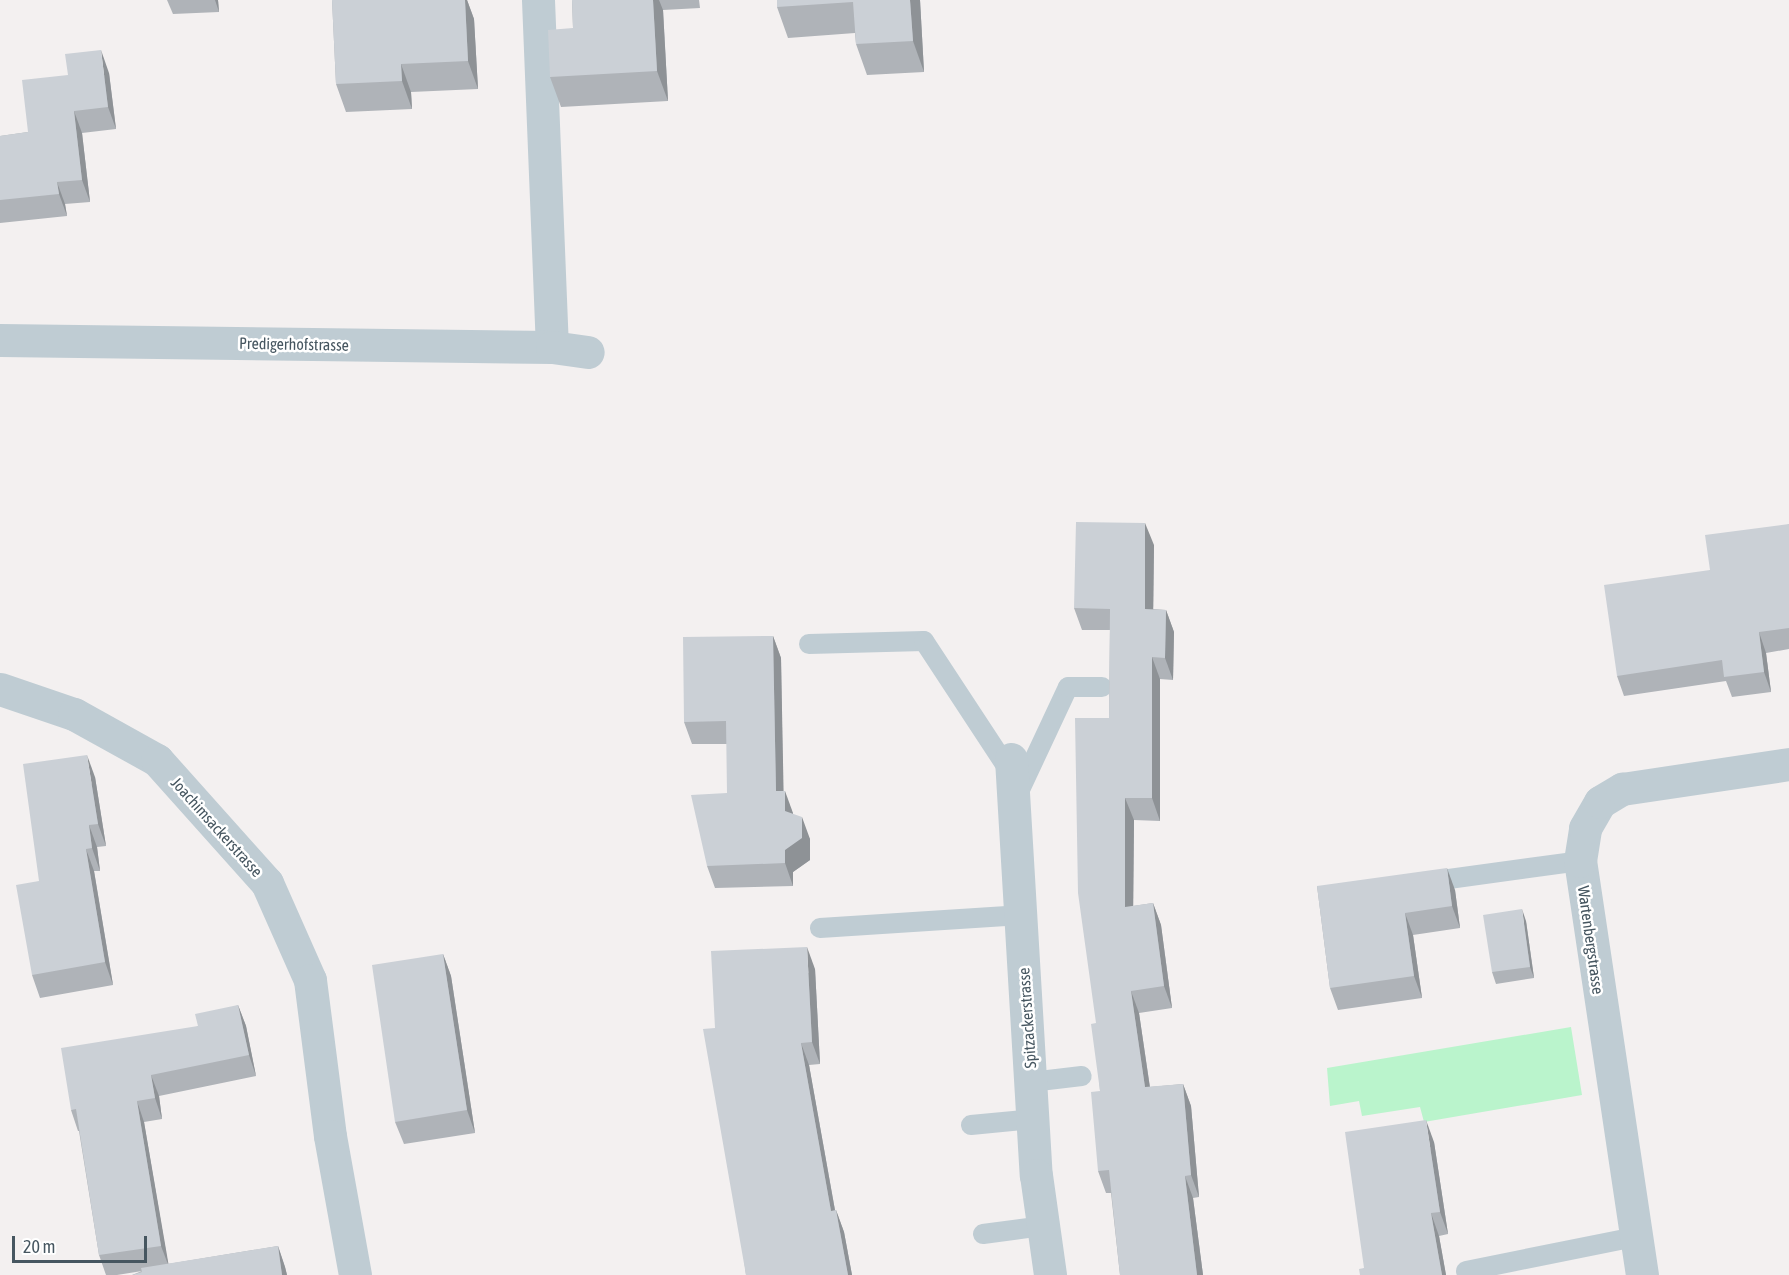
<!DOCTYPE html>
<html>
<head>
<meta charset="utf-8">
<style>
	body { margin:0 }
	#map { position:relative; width:1789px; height:1275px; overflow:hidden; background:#f3f0f0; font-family:"Asap Condensed",sans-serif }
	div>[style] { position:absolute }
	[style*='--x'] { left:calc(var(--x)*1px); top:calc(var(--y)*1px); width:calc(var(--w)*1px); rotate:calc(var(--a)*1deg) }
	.green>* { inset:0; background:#baf4cc }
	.service>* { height:20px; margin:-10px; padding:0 10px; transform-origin:10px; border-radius:10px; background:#bfccd3 }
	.minor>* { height:33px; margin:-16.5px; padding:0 16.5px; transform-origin:16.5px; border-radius:16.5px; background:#bfccd3 }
	.wall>* { inset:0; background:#afb3b8 }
	.shaded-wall>* { inset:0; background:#8e9296 }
	.building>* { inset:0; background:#cbd0d6 }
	span { translate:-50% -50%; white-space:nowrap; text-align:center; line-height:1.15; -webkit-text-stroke:5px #fff; paint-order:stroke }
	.street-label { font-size:16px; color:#465660 }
	.scale { position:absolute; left:12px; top:1236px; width:135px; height:27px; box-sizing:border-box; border:3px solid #465660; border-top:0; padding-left:8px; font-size:18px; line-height:21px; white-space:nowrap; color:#465660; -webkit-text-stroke:4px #fff; paint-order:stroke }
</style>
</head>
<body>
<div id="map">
	<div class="green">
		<div style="clip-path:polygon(1571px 1027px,1582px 1095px,1424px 1122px,1420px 1107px,1362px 1116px,1359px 1101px,1330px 1106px,1327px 1068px)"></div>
	</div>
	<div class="service">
		<div style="--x:809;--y:644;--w:115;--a:-1.5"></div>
		<div style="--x:924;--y:641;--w:157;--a:56.7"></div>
		<div style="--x:1017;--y:796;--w:120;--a:-64.9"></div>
		<div style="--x:1068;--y:687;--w:34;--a:0"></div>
		<div style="--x:1427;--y:882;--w:154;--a:-7.8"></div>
		<div style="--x:820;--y:928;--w:200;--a:-3.7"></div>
		<div style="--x:1031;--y:1082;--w:51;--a:-6.7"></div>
		<div style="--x:971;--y:1125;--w:62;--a:-5.5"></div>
		<div style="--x:983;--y:1234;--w:61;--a:-7.6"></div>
		<div style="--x:1466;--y:1271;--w:171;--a:-11.4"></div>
	</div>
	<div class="minor">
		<div style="--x:538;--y:0;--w:347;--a:87.7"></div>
		<div style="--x:0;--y:340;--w:552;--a:0.73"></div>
		<div style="--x:552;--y:347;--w:36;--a:8"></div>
		<div style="--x:0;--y:689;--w:78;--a:18.7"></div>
		<div style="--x:74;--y:714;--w:95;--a:29"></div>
		<div style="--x:157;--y:760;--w:165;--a:48.2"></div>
		<div style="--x:267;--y:883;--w:106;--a:66.1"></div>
		<div style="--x:310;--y:980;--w:157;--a:82.7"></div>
		<div style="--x:330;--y:1136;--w:141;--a:79.8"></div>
		<div style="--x:1011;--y:759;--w:417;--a:86.6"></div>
		<div style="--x:1036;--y:1175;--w:101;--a:82"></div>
		<div style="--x:1642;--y:1275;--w:419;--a:-98.5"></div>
		<div style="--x:1580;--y:861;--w:33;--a:-81"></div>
		<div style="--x:1585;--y:828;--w:30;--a:-60"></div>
		<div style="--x:1600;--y:802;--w:26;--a:-31"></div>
		<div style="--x:1622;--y:789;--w:169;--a:-8.5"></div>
	</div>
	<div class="wall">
		<div style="clip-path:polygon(167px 0,218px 0,219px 12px,173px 14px)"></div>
		<div style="clip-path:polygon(332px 0,467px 0,474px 19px,478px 89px,411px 92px,412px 109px,346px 112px,336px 84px)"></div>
		<div style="clip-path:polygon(572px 0,699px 0,700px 8px,663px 10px,668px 101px,561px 107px,550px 77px,573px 28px)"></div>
		<div style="clip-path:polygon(777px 0,920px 0,924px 72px,867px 75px,856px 44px,855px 33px,788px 38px,777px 7px)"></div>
		<div style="clip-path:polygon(109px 73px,116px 129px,82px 133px,90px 202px,65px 204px,67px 216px,0 223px,0 136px,28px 132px)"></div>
		<div style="clip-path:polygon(1789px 524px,1789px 649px,1766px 653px,1771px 692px,1732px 697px,1726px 681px,1624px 696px,1617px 676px,1710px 570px)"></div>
		<div style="clip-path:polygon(1154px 545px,1153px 609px,1166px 610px,1174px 632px,1173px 680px,1160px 679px,1160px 821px,1134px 820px,1133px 906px,1153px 903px,1161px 925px,1172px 1008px,1139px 1013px,1150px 1087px,1183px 1084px,1191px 1106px,1199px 1197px,1193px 1198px,1203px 1275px,1120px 1275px,1111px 1193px,1106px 1193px,1098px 1171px,1100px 1091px,1096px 1023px,1109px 718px,1110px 630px,1082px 630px,1074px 608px)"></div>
		<div style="clip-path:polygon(773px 636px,781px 658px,783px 791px,793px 814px,810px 839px,810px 860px,793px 872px,793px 886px,715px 888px,707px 866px,727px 793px,727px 744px,692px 744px,684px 722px)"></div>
		<div style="clip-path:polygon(95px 777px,106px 846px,97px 847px,100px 871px,94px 871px,113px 985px,40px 998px,32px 975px,39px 881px)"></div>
		<div style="clip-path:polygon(1317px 886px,1455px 890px,1460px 928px,1413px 935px,1422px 998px,1338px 1010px,1330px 988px)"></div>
		<div style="clip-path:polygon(1526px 921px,1534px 978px,1496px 984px,1492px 972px)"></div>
		<div style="clip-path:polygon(443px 954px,451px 976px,475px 1133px,404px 1144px,395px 1122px)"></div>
		<div style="clip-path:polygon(815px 969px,820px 1064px,809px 1065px,835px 1210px,836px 1210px,844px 1232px,852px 1275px,746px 1275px,715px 1028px)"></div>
		<div style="clip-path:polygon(238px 1005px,246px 1026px,256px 1076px,159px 1096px,162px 1119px,144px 1122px,168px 1264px,278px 1246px,285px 1267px,287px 1275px,132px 1275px,142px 1271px,117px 1275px,106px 1275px,99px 1255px,79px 1131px,78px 1131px,71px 1110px,198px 1026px)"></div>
		<div style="clip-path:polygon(1434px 1142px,1448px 1234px,1439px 1236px,1446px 1275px,1360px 1275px)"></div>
	</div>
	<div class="shaded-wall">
		<div style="clip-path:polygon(215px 0,218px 0,219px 12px)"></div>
		<div style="clip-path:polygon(465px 0,467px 0,474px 19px,478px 89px,468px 61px)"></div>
		<div style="clip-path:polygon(653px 0,659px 0,663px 10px,668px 101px,657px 71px)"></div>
		<div style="clip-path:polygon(910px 0,920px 0,924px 72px,913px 41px)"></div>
		<div style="clip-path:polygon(101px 50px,109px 73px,116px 129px,108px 107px)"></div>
		<div style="clip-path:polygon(401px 64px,411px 92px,412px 109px,402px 81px)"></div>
		<div style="clip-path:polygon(74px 111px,82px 133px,90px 202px,82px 180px)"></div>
		<div style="clip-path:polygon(57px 182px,65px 204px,67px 216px,59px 194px)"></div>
		<div style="clip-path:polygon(1145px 523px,1154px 545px,1153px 631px,1145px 609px)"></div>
		<div style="clip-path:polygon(1166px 610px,1174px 632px,1173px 680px,1165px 658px)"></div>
		<div style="clip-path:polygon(1759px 632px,1766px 653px,1771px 692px,1764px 672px)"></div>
		<div style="clip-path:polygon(773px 636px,781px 658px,784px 813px,776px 791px)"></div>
		<div style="clip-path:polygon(1152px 657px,1160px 679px,1160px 821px,1152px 798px)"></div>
		<div style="clip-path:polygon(87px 755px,95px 777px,106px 846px,98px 824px)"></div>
		<div style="clip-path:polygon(785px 791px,793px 813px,793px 833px,785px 811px)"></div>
		<div style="clip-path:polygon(1125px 798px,1134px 820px,1133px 929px,1125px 907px)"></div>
		<div style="clip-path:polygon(802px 817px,810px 839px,810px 860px,793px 872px,793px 886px,785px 863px,785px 850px)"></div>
		<div style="clip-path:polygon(89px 825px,97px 847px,100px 871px,92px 848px)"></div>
		<div style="clip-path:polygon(86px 849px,94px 871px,113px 985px,105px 962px)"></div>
		<div style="clip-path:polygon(1447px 868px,1455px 890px,1460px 928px,1452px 906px)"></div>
		<div style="clip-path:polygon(1153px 903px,1161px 925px,1172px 1008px,1164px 986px)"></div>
		<div style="clip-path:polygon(1522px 909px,1526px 921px,1534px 978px,1530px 967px)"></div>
		<div style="clip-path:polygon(1405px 913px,1413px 935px,1422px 998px,1414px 976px)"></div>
		<div style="clip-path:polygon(807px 947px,815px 969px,820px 1064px,812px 1042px)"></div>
		<div style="clip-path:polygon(443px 954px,451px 976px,475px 1133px,467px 1110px)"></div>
		<div style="clip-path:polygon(1131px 991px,1139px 1013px,1153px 1109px,1145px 1087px)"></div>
		<div style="clip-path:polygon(238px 1005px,246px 1026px,256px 1076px,249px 1055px)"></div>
		<div style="clip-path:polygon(801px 1043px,809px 1065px,839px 1233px,831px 1211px)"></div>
		<div style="clip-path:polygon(151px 1075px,159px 1096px,162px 1119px,155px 1098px)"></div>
		<div style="clip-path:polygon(1183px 1084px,1191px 1106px,1199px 1197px,1191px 1175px)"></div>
		<div style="clip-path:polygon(137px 1101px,144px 1122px,169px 1267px,161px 1246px)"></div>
		<div style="clip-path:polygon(1426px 1120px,1434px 1142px,1448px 1234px,1440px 1212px)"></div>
		<div style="clip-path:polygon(1185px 1176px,1193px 1198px,1203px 1275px,1197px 1275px)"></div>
		<div style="clip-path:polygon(836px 1210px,844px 1232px,852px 1275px,848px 1275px)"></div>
		<div style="clip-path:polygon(1431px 1213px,1439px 1236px,1446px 1275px,1442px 1275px)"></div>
		<div style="clip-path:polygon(278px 1246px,285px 1267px,287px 1275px,282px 1275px)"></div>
	</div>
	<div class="building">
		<div style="clip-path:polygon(332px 0,465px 0,468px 61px,401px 64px,402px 81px,336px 84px)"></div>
		<div style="clip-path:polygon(572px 0,653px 0,657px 71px,550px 77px,548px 30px,573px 28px)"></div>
		<div style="clip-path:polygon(777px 0,910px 0,913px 41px,856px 44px,853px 2px,777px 7px)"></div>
		<div style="clip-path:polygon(101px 50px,108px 107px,74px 111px,82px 180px,57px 182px,59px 194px,0 200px,0 136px,28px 132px,22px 80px,68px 75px,65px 54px)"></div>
		<div style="clip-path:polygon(1076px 522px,1145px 523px,1145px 609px,1166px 610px,1165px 658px,1152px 657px,1152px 798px,1125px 798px,1125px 907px,1153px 903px,1164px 986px,1131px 991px,1145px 1087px,1183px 1084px,1191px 1175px,1185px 1176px,1197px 1275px,1120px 1275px,1109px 1170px,1098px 1171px,1091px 1092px,1100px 1091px,1091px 1024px,1096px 1023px,1078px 893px,1075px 718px,1109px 718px,1110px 609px,1074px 608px)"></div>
		<div style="clip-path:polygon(1789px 524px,1789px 628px,1759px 632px,1764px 672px,1724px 677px,1722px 660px,1617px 676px,1604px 585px,1710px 570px,1705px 535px)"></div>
		<div style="clip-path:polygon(773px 636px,776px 791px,785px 791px,785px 811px,802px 817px,802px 838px,785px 850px,785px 863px,707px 866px,691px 795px,727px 793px,726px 721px,684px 722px,683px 637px)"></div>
		<div style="clip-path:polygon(87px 755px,98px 824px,89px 825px,92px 848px,86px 849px,105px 962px,32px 975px,16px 885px,39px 881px,23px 764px)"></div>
		<div style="clip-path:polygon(1447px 868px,1452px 906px,1405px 913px,1414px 976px,1330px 988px,1317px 886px)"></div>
		<div style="clip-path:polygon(1522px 909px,1530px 967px,1492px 972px,1483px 915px)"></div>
		<div style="clip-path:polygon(807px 947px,812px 1042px,801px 1043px,831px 1211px,836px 1210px,848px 1275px,746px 1275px,703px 1029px,715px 1028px,711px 951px)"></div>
		<div style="clip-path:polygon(443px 954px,467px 1110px,395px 1122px,372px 965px)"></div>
		<div style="clip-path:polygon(238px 1005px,249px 1055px,151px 1075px,155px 1098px,137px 1101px,161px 1246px,99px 1255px,76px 1109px,71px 1110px,61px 1048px,198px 1026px,195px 1014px)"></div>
		<div style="clip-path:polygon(1426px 1120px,1440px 1212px,1431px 1213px,1442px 1275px,1360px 1275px,1359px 1269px,1364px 1268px,1345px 1132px)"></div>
		<div style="clip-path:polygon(278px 1246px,282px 1275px,132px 1275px,142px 1272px,141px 1268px)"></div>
	</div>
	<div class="street-label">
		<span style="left:294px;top:344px;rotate:1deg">Predigerhofstrasse</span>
		<span style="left:217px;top:827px;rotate:48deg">Joachimsackerstrasse</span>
		<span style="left:1591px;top:940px;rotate:82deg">Wartenbergstrasse</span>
		<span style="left:1027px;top:1018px;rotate:-94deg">Spitzackerstrasse</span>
	</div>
	<div class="scale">20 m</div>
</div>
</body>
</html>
